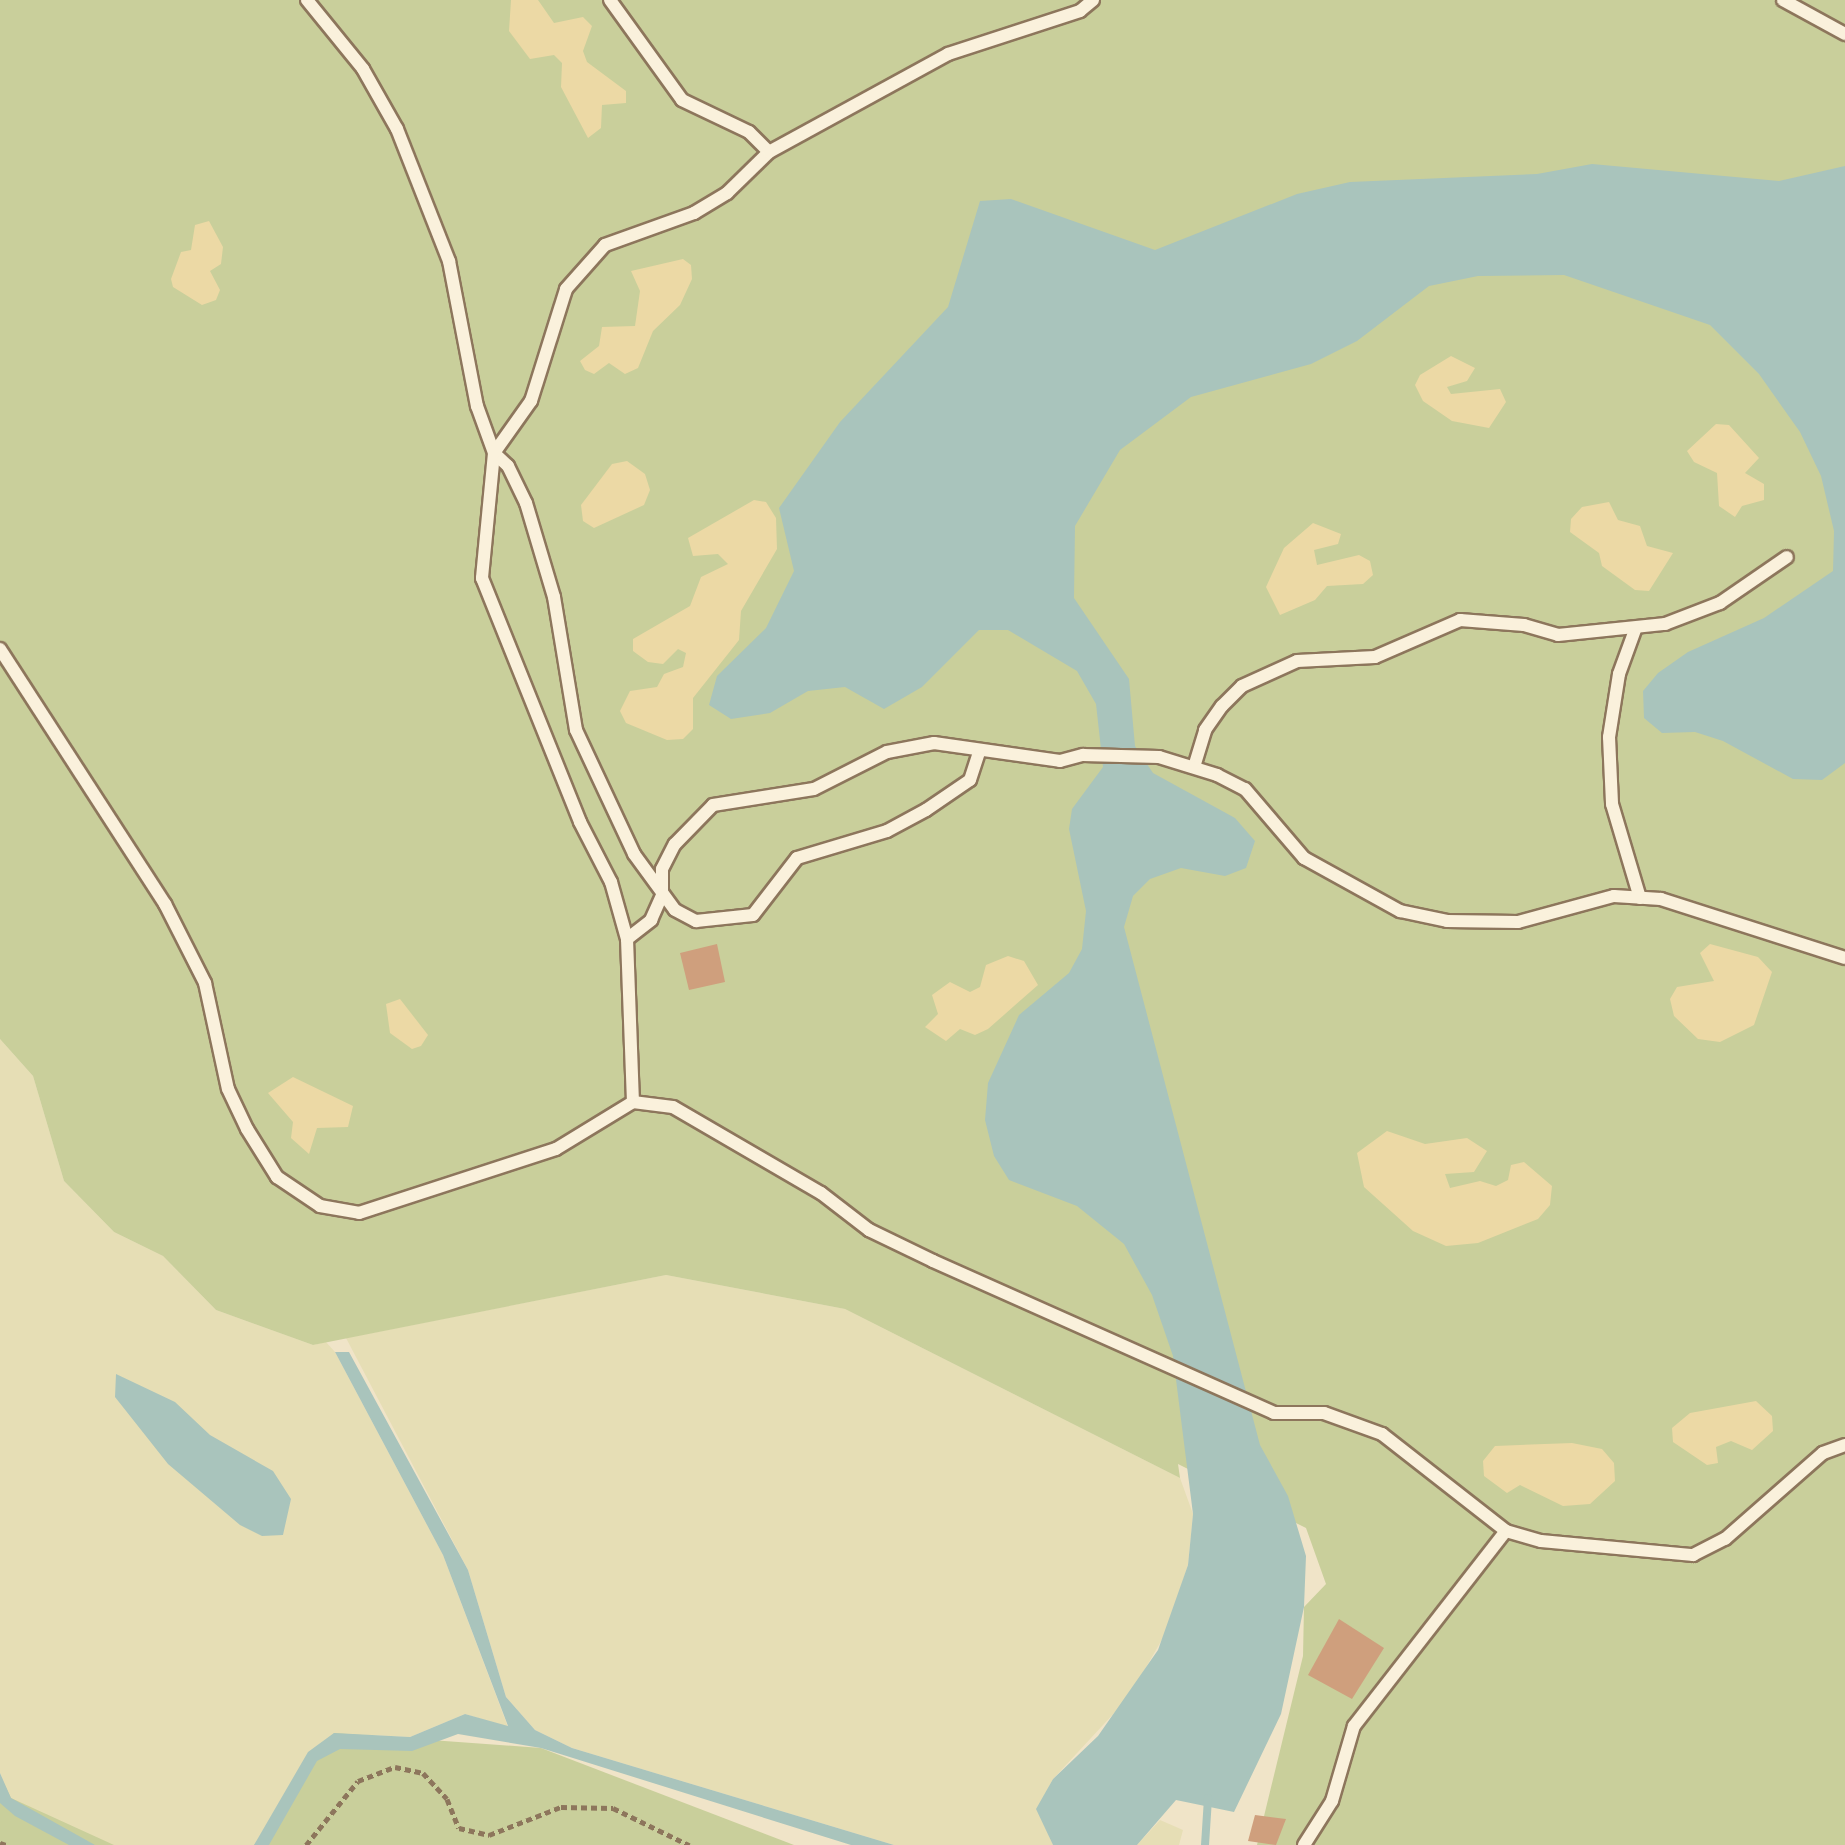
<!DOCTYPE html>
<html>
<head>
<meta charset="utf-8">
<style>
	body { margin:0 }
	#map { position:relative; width:1845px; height:1845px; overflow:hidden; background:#f0e4c8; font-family:"Noto Serif",serif }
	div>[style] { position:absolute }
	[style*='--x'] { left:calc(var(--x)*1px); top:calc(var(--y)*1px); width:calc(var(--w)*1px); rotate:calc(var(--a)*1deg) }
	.farmland>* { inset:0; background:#e6deb5 }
	.green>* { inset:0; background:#c9cf9b }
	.sand>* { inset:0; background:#ecd9a5 }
	.water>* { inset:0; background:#a9c4bc }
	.stream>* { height:8px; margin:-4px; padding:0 4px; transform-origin:4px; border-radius:4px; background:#a9c4bc }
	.building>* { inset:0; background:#cf9f7d }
	.path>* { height:5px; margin-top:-2.5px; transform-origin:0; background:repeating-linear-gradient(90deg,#8d765c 0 6px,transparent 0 10px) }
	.roads { filter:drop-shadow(2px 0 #8d765c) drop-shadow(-2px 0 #8d765c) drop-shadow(0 2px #8d765c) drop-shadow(0 -2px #8d765c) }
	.service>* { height:12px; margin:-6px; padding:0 6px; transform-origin:6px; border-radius:6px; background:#faf1dc }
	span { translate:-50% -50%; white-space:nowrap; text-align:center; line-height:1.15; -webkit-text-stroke:6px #f7eed8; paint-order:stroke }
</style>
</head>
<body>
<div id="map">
	<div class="farmland">
		<div style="clip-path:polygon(0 1039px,33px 1076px,64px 1181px,114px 1232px,163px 1256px,216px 1310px,313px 1345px,326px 1342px,335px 1352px,443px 1555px,508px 1727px,465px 1714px,410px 1737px,372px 1735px,274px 1813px,254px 1845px,95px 1845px,10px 1798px,0 1773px)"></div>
		<div style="clip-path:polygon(666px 1275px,845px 1309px,1180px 1478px,1193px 1514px,1188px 1565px,1168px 1629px,1129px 1697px,1053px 1779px,1037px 1809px,1053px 1845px,894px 1845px,572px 1748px,535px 1730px,506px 1697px,468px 1570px,346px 1338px)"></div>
		<div style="clip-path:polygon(1160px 1820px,1183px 1830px,1179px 1845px,1137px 1845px)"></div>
	</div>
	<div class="green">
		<div style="clip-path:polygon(0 0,1845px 0,1845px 1845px,1257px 1845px,1303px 1656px,1304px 1607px,1326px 1584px,1306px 1528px,1178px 1464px,1180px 1478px,845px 1309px,666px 1275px,313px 1345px,216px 1310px,163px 1256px,114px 1232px,64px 1181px,33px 1076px,0 1039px)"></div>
		<div style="clip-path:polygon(334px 1733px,541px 1748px,794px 1845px,254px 1845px)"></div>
		<div style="clip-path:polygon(0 1775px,11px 1798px,114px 1845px,0 1845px)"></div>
	</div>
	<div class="sand">
		<div style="clip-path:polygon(511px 0,538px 0,554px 23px,583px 17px,592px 26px,583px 51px,587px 62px,626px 91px,626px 103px,602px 105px,601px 128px,588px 138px,561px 87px,562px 63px,554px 55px,530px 59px,509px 31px)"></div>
		<div style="clip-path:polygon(209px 221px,223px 247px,221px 264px,210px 271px,220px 290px,216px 300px,202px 305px,173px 287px,171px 279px,181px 252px,191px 250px,195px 225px)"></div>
		<div style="clip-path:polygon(683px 259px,691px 265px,692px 279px,680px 305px,653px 331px,638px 368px,625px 374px,609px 363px,594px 374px,585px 370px,580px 361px,599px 346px,602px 327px,635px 326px,640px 291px,631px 271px)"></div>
		<div style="clip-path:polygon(1451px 356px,1475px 368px,1467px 381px,1447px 387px,1451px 394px,1500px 389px,1506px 402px,1489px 428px,1452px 421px,1423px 401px,1415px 385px,1420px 375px)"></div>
		<div style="clip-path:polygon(1716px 424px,1729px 425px,1759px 458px,1745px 473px,1764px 484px,1764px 500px,1742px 506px,1735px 517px,1719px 506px,1717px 473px,1694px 462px,1687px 451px)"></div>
		<div style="clip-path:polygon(627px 461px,645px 474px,650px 490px,644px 505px,594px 528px,583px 521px,581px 505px,612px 464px)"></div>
		<div style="clip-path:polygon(754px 500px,766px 502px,776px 518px,777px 549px,741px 611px,739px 640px,693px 698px,693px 729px,683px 739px,667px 740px,626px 723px,620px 711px,630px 691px,657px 687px,664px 674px,683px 667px,686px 653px,678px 649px,663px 664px,648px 662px,633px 651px,633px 639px,690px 606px,701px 577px,728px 564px,718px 554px,693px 556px,688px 538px)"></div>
		<div style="clip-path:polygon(1609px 502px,1618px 520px,1640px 526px,1647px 546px,1673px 553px,1649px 591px,1635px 590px,1602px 566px,1599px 553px,1570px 532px,1571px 519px,1582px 507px)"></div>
		<div style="clip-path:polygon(1313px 523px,1341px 534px,1338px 544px,1314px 550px,1317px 565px,1359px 555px,1370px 561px,1373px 575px,1363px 584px,1327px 586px,1315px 600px,1280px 615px,1266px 587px,1284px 548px)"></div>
		<div style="clip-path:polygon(1710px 944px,1758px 957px,1772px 972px,1754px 1025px,1720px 1042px,1698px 1039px,1674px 1016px,1670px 999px,1677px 987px,1714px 981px,1700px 953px)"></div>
		<div style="clip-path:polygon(1008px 956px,1024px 961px,1038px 985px,988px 1029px,975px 1035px,960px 1029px,946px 1041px,925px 1027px,938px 1014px,932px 995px,950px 982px,970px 992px,980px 987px,986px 965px)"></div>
		<div style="clip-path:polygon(400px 999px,428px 1035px,421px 1046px,412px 1049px,390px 1033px,386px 1004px)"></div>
		<div style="clip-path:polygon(293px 1077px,353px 1106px,348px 1127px,317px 1128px,309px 1154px,291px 1138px,293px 1122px,268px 1093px)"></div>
		<div style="clip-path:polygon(1387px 1131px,1425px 1144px,1467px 1138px,1487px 1151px,1474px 1172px,1445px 1174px,1450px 1188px,1480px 1181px,1496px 1186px,1508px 1180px,1511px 1165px,1524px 1162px,1552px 1186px,1550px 1205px,1538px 1219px,1478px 1243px,1446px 1246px,1413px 1231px,1364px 1187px,1357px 1153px)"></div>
		<div style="clip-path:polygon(1756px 1401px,1772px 1416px,1773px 1431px,1752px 1450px,1731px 1441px,1716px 1447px,1718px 1463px,1707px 1465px,1673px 1442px,1672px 1428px,1690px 1413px)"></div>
		<div style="clip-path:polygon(1572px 1443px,1602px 1449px,1614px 1463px,1615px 1481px,1590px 1504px,1563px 1506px,1520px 1485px,1507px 1493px,1484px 1476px,1483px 1461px,1495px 1446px)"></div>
	</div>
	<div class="water">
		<div style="clip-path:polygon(1592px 164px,1779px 181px,1845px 166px,1845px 763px,1822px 780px,1793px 779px,1723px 741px,1695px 732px,1662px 733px,1644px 718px,1643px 691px,1658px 673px,1688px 652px,1764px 618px,1833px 571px,1834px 531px,1821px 476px,1800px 432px,1759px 374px,1710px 325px,1564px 275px,1478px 276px,1429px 286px,1357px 341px,1311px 364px,1191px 397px,1120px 450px,1075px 526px,1074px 598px,1129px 679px,1135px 746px,1153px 773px,1235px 818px,1255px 841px,1246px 868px,1225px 876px,1181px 868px,1150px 879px,1133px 896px,1124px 927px,1260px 1445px,1288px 1496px,1306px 1556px,1304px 1607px,1281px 1714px,1234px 1812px,1176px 1800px,1137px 1845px,1053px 1845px,1036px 1809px,1053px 1779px,1098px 1736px,1158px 1650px,1188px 1565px,1193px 1514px,1173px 1356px,1152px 1295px,1124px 1244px,1077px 1206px,1009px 1180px,994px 1156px,985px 1120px,988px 1083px,1019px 1015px,1069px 973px,1082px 949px,1086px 911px,1069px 829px,1072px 809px,1103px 767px,1096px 704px,1077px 671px,1008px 630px,979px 630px,922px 687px,884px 709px,845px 687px,808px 691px,770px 713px,731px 719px,709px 705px,717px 676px,766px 628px,794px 571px,779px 508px,840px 422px,948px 307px,980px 201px,1011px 199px,1155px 250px,1297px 194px,1350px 182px,1537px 174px)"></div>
		<div style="clip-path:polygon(335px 1352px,349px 1352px,468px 1570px,506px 1697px,535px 1730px,572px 1748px,894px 1845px,851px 1845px,541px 1748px,458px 1734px,412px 1751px,340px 1749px,317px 1761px,269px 1845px,254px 1845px,308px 1752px,334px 1733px,410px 1737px,465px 1714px,508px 1726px,443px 1555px)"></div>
		<div style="clip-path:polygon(116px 1374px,175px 1402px,210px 1435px,273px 1471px,291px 1499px,283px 1535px,262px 1536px,240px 1525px,168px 1464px,115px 1397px)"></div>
		<div style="clip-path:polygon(0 1773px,11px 1798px,95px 1845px,69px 1845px,15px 1816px,0 1803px)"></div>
	</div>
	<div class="stream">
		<div style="--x:1205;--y:1845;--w:47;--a:-86.3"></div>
	</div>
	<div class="building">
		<div style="clip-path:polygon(717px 944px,725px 982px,689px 990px,680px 953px)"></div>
		<div style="clip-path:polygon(1339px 1619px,1384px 1648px,1352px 1699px,1308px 1675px)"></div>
		<div style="clip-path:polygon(1255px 1815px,1286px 1819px,1276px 1845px,1248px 1841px)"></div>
	</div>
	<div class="path">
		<div style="--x:0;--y:1843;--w:6;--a:18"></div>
		<div style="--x:306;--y:1845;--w:82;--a:-50.9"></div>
		<div style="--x:358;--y:1781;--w:40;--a:-21"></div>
		<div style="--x:395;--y:1767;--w:29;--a:12"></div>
		<div style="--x:423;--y:1773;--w:35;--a:47"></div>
		<div style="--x:447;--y:1799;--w:31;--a:68"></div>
		<div style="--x:459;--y:1828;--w:31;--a:13"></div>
		<div style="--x:489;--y:1835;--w:77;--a:-21.3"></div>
		<div style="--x:561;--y:1807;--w:52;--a:1.1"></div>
		<div style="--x:613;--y:1808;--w:85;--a:26"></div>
	</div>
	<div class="roads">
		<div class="service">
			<div style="--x:307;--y:0;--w:89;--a:50.9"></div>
			<div style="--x:363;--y:69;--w:69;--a:60.5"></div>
			<div style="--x:397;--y:129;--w:142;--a:68.5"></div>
			<div style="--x:449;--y:261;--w:148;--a:79.1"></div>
			<div style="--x:477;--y:406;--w:50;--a:70.1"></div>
			<div style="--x:494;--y:453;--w:126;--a:95.5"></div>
			<div style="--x:482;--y:578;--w:263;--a:68.1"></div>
			<div style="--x:580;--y:822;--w:68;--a:62.7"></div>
			<div style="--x:611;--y:882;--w:59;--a:74.3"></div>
			<div style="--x:627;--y:939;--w:163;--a:87.9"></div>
			<div style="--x:610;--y:0;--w:123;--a:54.2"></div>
			<div style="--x:682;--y:100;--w:74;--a:25.5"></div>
			<div style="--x:749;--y:132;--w:28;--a:45"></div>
			<div style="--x:1783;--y:0;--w:71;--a:28.7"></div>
			<div style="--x:494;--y:453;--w:19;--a:43"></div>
			<div style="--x:508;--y:466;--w:41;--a:64.1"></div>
			<div style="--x:526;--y:503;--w:98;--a:73.4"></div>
			<div style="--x:554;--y:597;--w:135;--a:80.6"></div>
			<div style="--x:576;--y:730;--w:137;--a:64.9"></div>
			<div style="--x:634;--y:854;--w:69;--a:53.8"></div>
			<div style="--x:675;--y:910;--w:24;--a:28"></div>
			<div style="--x:696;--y:921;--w:57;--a:-6"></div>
			<div style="--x:753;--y:915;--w:72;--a:-52.3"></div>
			<div style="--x:797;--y:858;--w:94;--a:-16.7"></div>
			<div style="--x:887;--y:831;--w:44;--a:-28.3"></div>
			<div style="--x:926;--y:810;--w:53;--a:-34.3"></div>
			<div style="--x:970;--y:780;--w:28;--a:-72"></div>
			<div style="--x:494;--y:453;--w:64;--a:-54.6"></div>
			<div style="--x:531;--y:401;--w:117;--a:-72.6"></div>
			<div style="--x:566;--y:289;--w:59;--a:-48.4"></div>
			<div style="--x:605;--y:245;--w:95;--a:-19.8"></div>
			<div style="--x:694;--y:213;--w:39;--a:-31"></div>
			<div style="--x:727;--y:193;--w:59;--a:-44.3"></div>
			<div style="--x:769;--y:152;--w:204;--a:-28.7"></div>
			<div style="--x:948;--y:54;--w:139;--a:-18"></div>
			<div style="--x:1080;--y:11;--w:17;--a:-40"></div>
			<div style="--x:1635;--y:630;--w:47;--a:110"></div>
			<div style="--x:1619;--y:674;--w:64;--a:99"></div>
			<div style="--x:1609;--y:737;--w:67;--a:87.4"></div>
			<div style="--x:1612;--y:804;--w:98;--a:73.4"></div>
			<div style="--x:0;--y:649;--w:304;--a:57.1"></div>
			<div style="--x:165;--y:904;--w:89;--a:63.1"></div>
			<div style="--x:205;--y:983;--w:108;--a:77.8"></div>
			<div style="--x:228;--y:1089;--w:44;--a:64.6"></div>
			<div style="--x:247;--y:1129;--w:57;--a:58"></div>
			<div style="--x:277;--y:1177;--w:52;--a:34"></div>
			<div style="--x:320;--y:1206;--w:40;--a:10"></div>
			<div style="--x:359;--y:1213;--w:207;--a:-18"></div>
			<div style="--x:556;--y:1149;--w:90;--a:-31.4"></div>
			<div style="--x:633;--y:1102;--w:40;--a:7.1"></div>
			<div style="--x:673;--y:1107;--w:171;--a:30.2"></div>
			<div style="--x:821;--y:1193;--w:61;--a:37.6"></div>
			<div style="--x:869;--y:1230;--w:71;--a:25.8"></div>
			<div style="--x:933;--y:1261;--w:373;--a:24"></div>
			<div style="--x:1274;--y:1413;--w:50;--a:0"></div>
			<div style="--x:1324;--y:1413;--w:62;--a:19.9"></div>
			<div style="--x:1382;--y:1434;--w:157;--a:38"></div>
			<div style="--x:1506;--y:1531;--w:36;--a:16"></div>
			<div style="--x:1541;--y:1541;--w:153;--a:5.3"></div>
			<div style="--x:1693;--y:1555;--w:36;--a:-27"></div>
			<div style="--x:1725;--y:1539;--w:130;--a:-41.3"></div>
			<div style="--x:1823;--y:1453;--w:23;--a:-20"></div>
			<div style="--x:1194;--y:767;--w:39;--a:-73"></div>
			<div style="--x:1205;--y:730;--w:29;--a:-55"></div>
			<div style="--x:1222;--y:706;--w:28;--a:-45"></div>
			<div style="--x:1242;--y:686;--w:60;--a:-24.4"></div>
			<div style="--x:1297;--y:661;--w:78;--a:-2.9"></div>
			<div style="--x:1375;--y:657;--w:93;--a:-23.5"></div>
			<div style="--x:1460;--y:620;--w:64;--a:4.5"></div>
			<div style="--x:1524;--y:625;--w:35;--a:16"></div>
			<div style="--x:1558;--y:635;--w:108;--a:-5.9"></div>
			<div style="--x:1665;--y:624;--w:59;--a:-20.9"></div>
			<div style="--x:1720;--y:603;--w:81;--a:-34.5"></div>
			<div style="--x:627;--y:939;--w:31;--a:-38"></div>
			<div style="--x:651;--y:920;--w:27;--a:-66"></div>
			<div style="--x:662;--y:895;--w:26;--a:-90"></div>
			<div style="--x:662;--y:869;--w:28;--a:-63"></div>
			<div style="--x:675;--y:844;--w:54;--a:-45.7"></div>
			<div style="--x:713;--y:805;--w:102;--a:-9"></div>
			<div style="--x:814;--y:789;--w:82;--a:-26.9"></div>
			<div style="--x:887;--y:752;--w:48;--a:-10.8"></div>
			<div style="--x:934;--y:743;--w:127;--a:8.1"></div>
			<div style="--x:1060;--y:761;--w:24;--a:-15"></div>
			<div style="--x:1083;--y:755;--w:76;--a:1.5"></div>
			<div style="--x:1159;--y:757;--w:61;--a:17.2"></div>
			<div style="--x:1217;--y:775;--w:31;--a:27"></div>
			<div style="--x:1245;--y:789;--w:91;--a:49.5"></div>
			<div style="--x:1304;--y:858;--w:110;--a:28.9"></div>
			<div style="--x:1400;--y:911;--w:48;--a:12"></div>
			<div style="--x:1447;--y:921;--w:71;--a:0.8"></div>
			<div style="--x:1518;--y:922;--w:99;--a:-15.2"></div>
			<div style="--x:1614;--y:896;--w:47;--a:3.7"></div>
			<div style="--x:1661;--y:899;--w:193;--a:17.8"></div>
			<div style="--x:1304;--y:1845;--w:52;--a:-57.5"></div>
			<div style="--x:1332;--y:1801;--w:78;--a:-73.7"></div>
			<div style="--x:1354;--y:1726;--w:247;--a:-52.1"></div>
		</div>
	</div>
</div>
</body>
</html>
